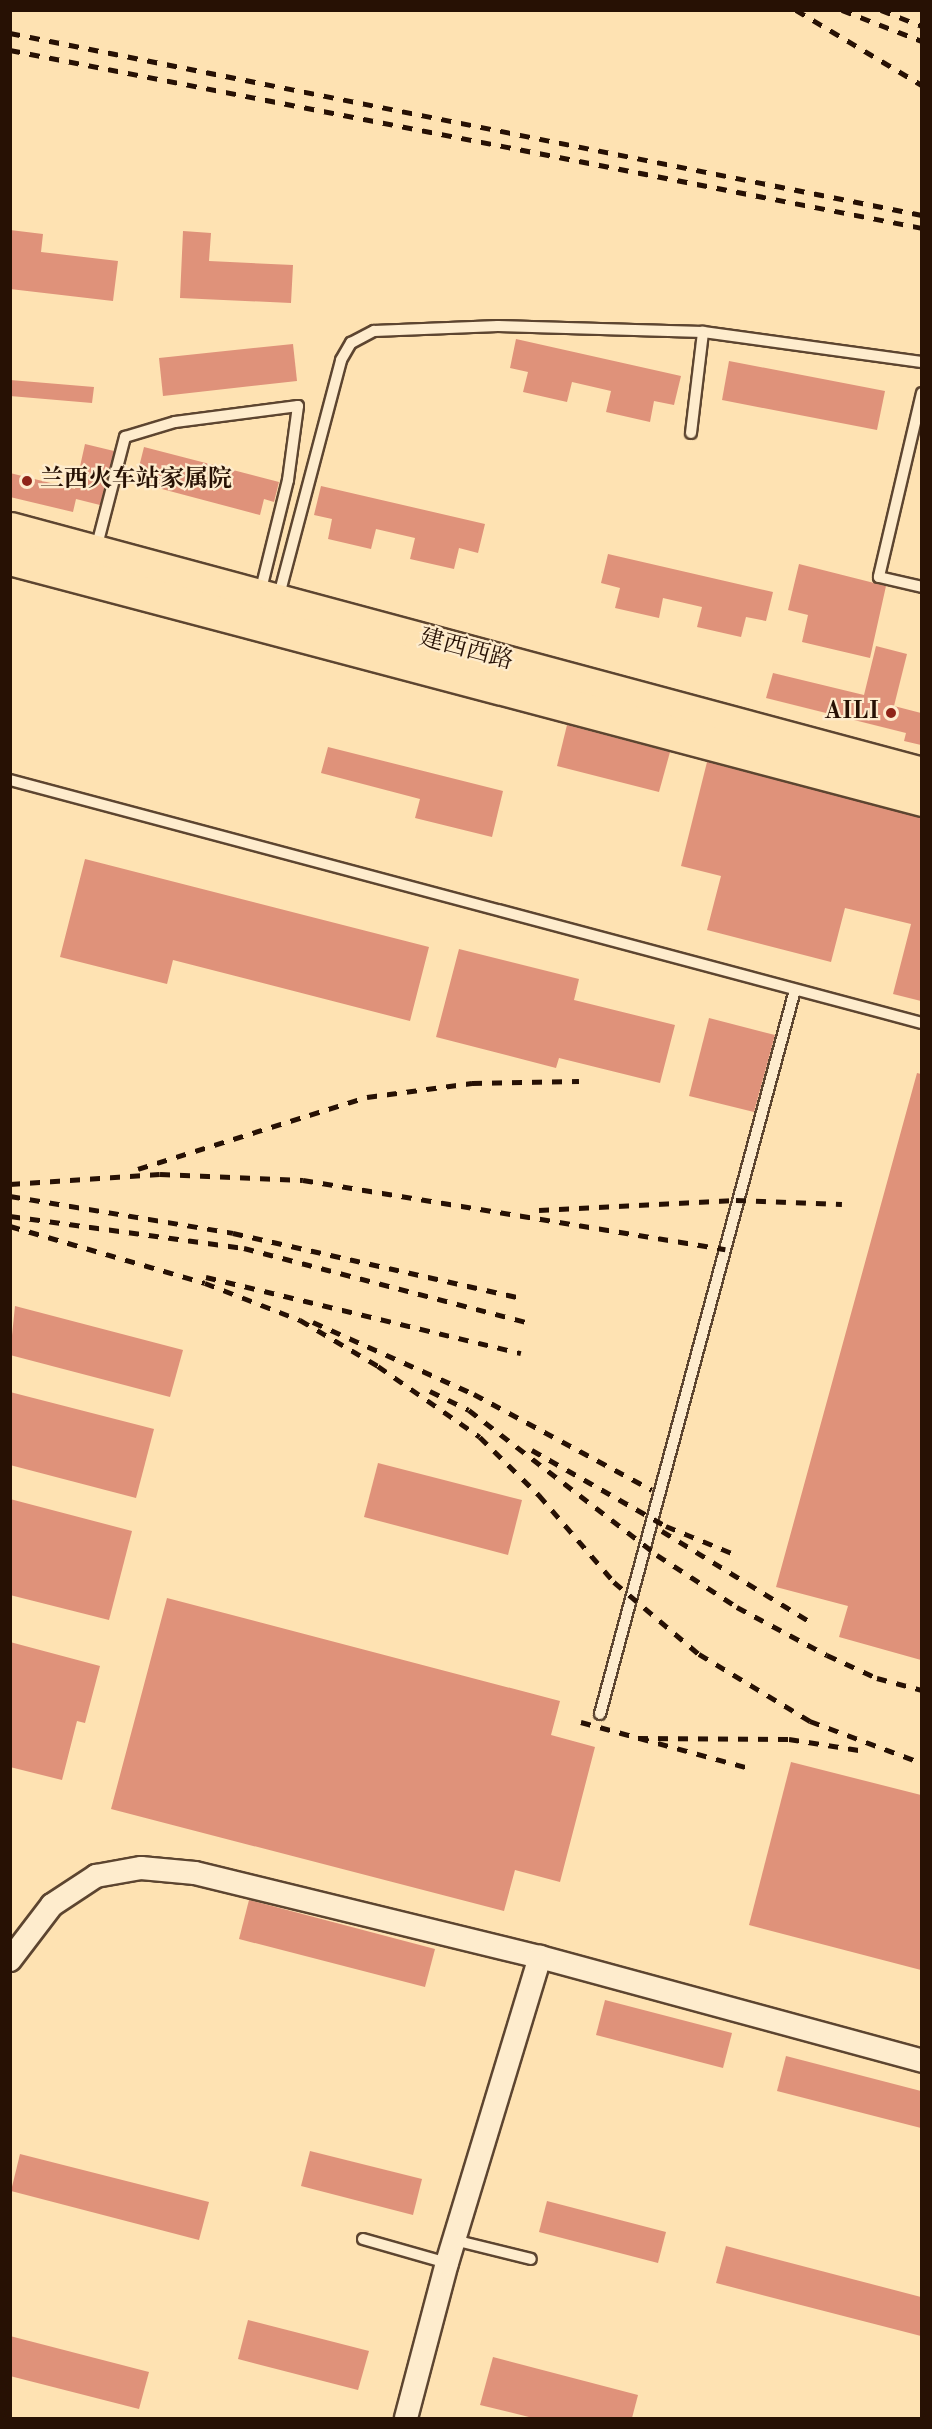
<!DOCTYPE html>
<html>
<head>
<meta charset="utf-8">
<style>
	body { margin:0 }
	#map { position:relative; width:932px; height:2429px; overflow:hidden; background:#fee2b2; font-family:"Old Standard TT","Noto Serif SC",serif }
	div>[style] { position:absolute }
	[style*='--x'] { left:calc(var(--x)*1px); top:calc(var(--y)*1px); width:calc(var(--w)*1px); rotate:calc(var(--a)*1deg) }
	.building>* { inset:0; background:#df927a }
	.roads { filter:drop-shadow(2px 0 #5d4530) drop-shadow(-2px 0 #5d4530) drop-shadow(0 2px #5d4530) drop-shadow(0 -2px #5d4530) }
	.lane>* { height:10px; margin:-5px; padding:0 5px; transform-origin:5px; border-radius:5px; background:#feeccd }
	.street>* { height:22px; margin:-11px; padding:0 11px; transform-origin:11px; border-radius:11px; background:#feeccd }
	.highway>* { height:33px; margin:-16.5px; padding:0 16.5px; transform-origin:16.5px; border-radius:16.5px; background:#fee2b2 }
	.rail>* { height:4.5px; margin-top:-2.25px; transform-origin:0; background:repeating-linear-gradient(90deg,#271104 0 10px,transparent 0 20px) }
	.dots>* { width:16px; height:16px; translate:-50% -50%; box-sizing:border-box; border:3px solid #feeccd; border-radius:50% }
	span { translate:-50% -50%; white-space:nowrap; text-align:center; line-height:1.15; -webkit-text-stroke:4.5px #feeccd; paint-order:stroke }
	.poi-label { font-size:24px; color:#271104; font-weight:700 }
	.left { translate:0 -50%; text-align:left }
	.right { translate:-100% -50%; text-align:right }
	.street-label { font-size:24px; color:#271104 }
	.frame { position:absolute; inset:0; border:12px solid #271104; pointer-events:none }
</style>
</head>
<body>
<div id="map">
	<div class="building">
		<div style="clip-path:polygon(10px 230px,43px 234px,41px 252px,118px 261px,113px 301px,10px 289px)"></div>
		<div style="clip-path:polygon(183px 231px,211px 233px,209px 261px,293px 265px,291px 303px,180px 298px)"></div>
		<div style="clip-path:polygon(516px 339px,681px 376px,674px 405px,654px 401px,650px 422px,606px 412px,611px 391px,572px 382px,567px 402px,523px 392px,528px 372px,510px 368px)"></div>
		<div style="clip-path:polygon(293px 344px,297px 381px,163px 396px,159px 358px)"></div>
		<div style="clip-path:polygon(729px 361px,885px 391px,877px 430px,722px 400px)"></div>
		<div style="clip-path:polygon(10px 380px,94px 387px,92px 403px,10px 396px)"></div>
		<div style="clip-path:polygon(85px 444px,114px 451px,100px 505px,76px 499px,73px 512px,10px 497px,10px 473px,75px 489px)"></div>
		<div style="clip-path:polygon(144px 447px,279px 482px,274px 502px,264px 499px,260px 515px,143px 484px,147px 469px,139px 467px)"></div>
		<div style="clip-path:polygon(321px 486px,485px 524px,478px 553px,459px 548px,454px 569px,410px 559px,415px 538px,376px 529px,371px 549px,328px 539px,332px 519px,314px 515px)"></div>
		<div style="clip-path:polygon(608px 554px,773px 592px,766px 621px,746px 617px,741px 637px,697px 627px,702px 607px,663px 598px,659px 618px,615px 608px,620px 588px,601px 583px)"></div>
		<div style="clip-path:polygon(799px 564px,886px 586px,870px 658px,802px 642px,808px 615px,788px 610px)"></div>
		<div style="clip-path:polygon(876px 646px,907px 654px,894px 706px,921px 713px,921px 745px,904px 741px,906px 733px,766px 698px,773px 673px,864px 695px)"></div>
		<div style="clip-path:polygon(567px 725px,670px 752px,659px 792px,557px 766px)"></div>
		<div style="clip-path:polygon(328px 747px,503px 791px,492px 837px,415px 818px,420px 799px,321px 773px)"></div>
		<div style="clip-path:polygon(707px 762px,921px 817px,921px 1001px,893px 994px,911px 924px,845px 908px,831px 962px,707px 930px,721px 876px,681px 866px)"></div>
		<div style="clip-path:polygon(85px 859px,429px 947px,410px 1021px,173px 960px,167px 984px,60px 957px)"></div>
		<div style="clip-path:polygon(459px 949px,579px 979px,574px 1000px,675px 1025px,660px 1083px,559px 1058px,556px 1068px,436px 1037px)"></div>
		<div style="clip-path:polygon(709px 1018px,775px 1035px,754px 1112px,689px 1096px)"></div>
		<div style="clip-path:polygon(917px 1073px,921px 1074px,921px 1660px,839px 1637px,848px 1606px,776px 1587px)"></div>
		<div style="clip-path:polygon(15px 1306px,183px 1350px,170px 1397px,10px 1355px)"></div>
		<div style="clip-path:polygon(10px 1392px,154px 1429px,136px 1498px,10px 1465px)"></div>
		<div style="clip-path:polygon(378px 1463px,522px 1500px,508px 1555px,364px 1517px)"></div>
		<div style="clip-path:polygon(10px 1499px,132px 1531px,109px 1620px,10px 1595px)"></div>
		<div style="clip-path:polygon(167px 1598px,560px 1701px,551px 1735px,595px 1747px,560px 1882px,515px 1870px,504px 1911px,111px 1809px)"></div>
		<div style="clip-path:polygon(10px 1642px,100px 1666px,85px 1723px,77px 1721px,62px 1780px,10px 1767px)"></div>
		<div style="clip-path:polygon(791px 1762px,921px 1795px,921px 1970px,749px 1925px)"></div>
		<div style="clip-path:polygon(249px 1900px,435px 1949px,425px 1987px,239px 1939px)"></div>
		<div style="clip-path:polygon(605px 2000px,732px 2033px,723px 2068px,596px 2035px)"></div>
		<div style="clip-path:polygon(786px 2056px,921px 2091px,921px 2128px,777px 2091px)"></div>
		<div style="clip-path:polygon(310px 2151px,422px 2179px,413px 2215px,301px 2186px)"></div>
		<div style="clip-path:polygon(20px 2154px,209px 2202px,199px 2240px,11px 2191px)"></div>
		<div style="clip-path:polygon(547px 2201px,666px 2232px,658px 2263px,539px 2232px)"></div>
		<div style="clip-path:polygon(726px 2246px,921px 2297px,921px 2336px,716px 2283px)"></div>
		<div style="clip-path:polygon(248px 2320px,369px 2351px,358px 2390px,238px 2359px)"></div>
		<div style="clip-path:polygon(10px 2336px,149px 2372px,139px 2409px,10px 2376px)"></div>
		<div style="clip-path:polygon(493px 2357px,638px 2395px,632px 2418px,533px 2418px,480px 2405px)"></div>
	</div>
	<div class="roads">
		<div class="lane">
			<div style="--x:922;--y:393;--w:189;--a:103.2"></div>
			<div style="--x:879;--y:577;--w:44;--a:13.1"></div>
			<div style="--x:691;--y:433;--w:102;--a:-83.2"></div>
			<div style="--x:96;--y:549;--w:116;--a:-75.5"></div>
			<div style="--x:125;--y:437;--w:52;--a:-16.7"></div>
			<div style="--x:175;--y:422;--w:124;--a:-7.4"></div>
			<div style="--x:298;--y:406;--w:75;--a:97.7"></div>
			<div style="--x:288;--y:480;--w:116;--a:103.9"></div>
			<div style="--x:278;--y:599;--w:247;--a:-75.2"></div>
			<div style="--x:341;--y:360;--w:20;--a:-60"></div>
			<div style="--x:351;--y:343;--w:26;--a:-28"></div>
			<div style="--x:374;--y:331;--w:124;--a:-2.3"></div>
			<div style="--x:498;--y:326;--w:205;--a:1.7"></div>
			<div style="--x:703;--y:332;--w:221;--a:7.8"></div>
			<div style="--x:10;--y:780;--w:944;--a:14.92"></div>
			<div style="--x:600;--y:1714;--w:750;--a:-74.93"></div>
			<div style="--x:363;--y:2239;--w:87;--a:15.9"></div>
			<div style="--x:454;--y:2240;--w:79;--a:13.9"></div>
		</div>
		<div class="street">
			<div style="--x:10;--y:1960;--w:69;--a:-52.6"></div>
			<div style="--x:52;--y:1905;--w:53;--a:-33.4"></div>
			<div style="--x:96;--y:1876;--w:46;--a:-10.1"></div>
			<div style="--x:141;--y:1868;--w:54;--a:5.3"></div>
			<div style="--x:195;--y:1873;--w:355;--a:13.7"></div>
			<div style="--x:540;--y:1957;--w:396;--a:15.2"></div>
			<div style="--x:406;--y:2418;--w:160;--a:-75.2"></div>
			<div style="--x:447;--y:2263;--w:320;--a:-73.1"></div>
		</div>
		<div class="highway">
			<div style="--x:10;--y:529;--w:944;--a:15.04"></div>
			<div style="--x:10;--y:558;--w:943;--a:14.8"></div>
		</div>
	</div>
	<div class="rail">
		<div style="--x:796;--y:10;--w:147;--a:30.8"></div>
		<div style="--x:842;--y:10;--w:86;--a:21.2"></div>
		<div style="--x:881;--y:10;--w:44;--a:21.3"></div>
		<div style="--x:10;--y:33;--w:930;--a:11.29"></div>
		<div style="--x:10;--y:50;--w:929;--a:11.04"></div>
		<div style="--x:138;--y:1169;--w:240;--a:-17.5"></div>
		<div style="--x:367;--y:1097;--w:106;--a:-7.6"></div>
		<div style="--x:472;--y:1083;--w:107;--a:-1.1"></div>
		<div style="--x:10;--y:1184;--w:150;--a:-3.8"></div>
		<div style="--x:160;--y:1174;--w:143;--a:2.4"></div>
		<div style="--x:303;--y:1180;--w:428;--a:9.3"></div>
		<div style="--x:10;--y:1196;--w:226;--a:9.4"></div>
		<div style="--x:233;--y:1233;--w:299;--a:12.7"></div>
		<div style="--x:539;--y:1210;--w:197;--a:-2.9"></div>
		<div style="--x:736;--y:1200;--w:106;--a:2.2"></div>
		<div style="--x:10;--y:1216;--w:236;--a:7.8"></div>
		<div style="--x:244;--y:1248;--w:296;--a:14.7"></div>
		<div style="--x:10;--y:1226;--w:203;--a:16.3"></div>
		<div style="--x:205;--y:1283;--w:102;--a:21.3"></div>
		<div style="--x:300;--y:1320;--w:91;--a:30.5"></div>
		<div style="--x:378;--y:1366;--w:124;--a:34.8"></div>
		<div style="--x:480;--y:1437;--w:83;--a:44.5"></div>
		<div style="--x:539;--y:1495;--w:115;--a:49.2"></div>
		<div style="--x:614;--y:1582;--w:111;--a:40.3"></div>
		<div style="--x:699;--y:1654;--w:130;--a:31.1"></div>
		<div style="--x:810;--y:1721;--w:120;--a:20.6"></div>
		<div style="--x:206;--y:1277;--w:324;--a:13.6"></div>
		<div style="--x:313;--y:1322;--w:176;--a:24.1"></div>
		<div style="--x:474;--y:1394;--w:202;--a:28.3"></div>
		<div style="--x:430;--y:1391;--w:43;--a:26"></div>
		<div style="--x:469;--y:1410;--w:237;--a:37.6"></div>
		<div style="--x:657;--y:1555;--w:95;--a:33"></div>
		<div style="--x:737;--y:1607;--w:102;--a:28.1"></div>
		<div style="--x:827;--y:1655;--w:55;--a:24.7"></div>
		<div style="--x:877;--y:1678;--w:47;--a:14.9"></div>
		<div style="--x:532;--y:1450;--w:154;--a:29.6"></div>
		<div style="--x:666;--y:1526;--w:79;--a:22.3"></div>
		<div style="--x:662;--y:1531;--w:176;--a:31.5"></div>
		<div style="--x:581;--y:1722;--w:171;--a:15.3"></div>
		<div style="--x:638;--y:1738;--w:151;--a:0.4"></div>
		<div style="--x:789;--y:1739;--w:77;--a:9"></div>
	</div>
	<div class="dots">
		<div style="left:27px;top:481px;background:#8f2418"></div>
		<div style="left:891px;top:713px;background:#8f2418"></div>
	</div>
	<div class="poi-label">
		<span class="left" style="left:40px;top:481px">兰西火车站家属院</span>
		<span class="right" style="left:879px;top:713px">AILI</span>
	</div>
	<div class="street-label">
		<span style="left:466px;top:651px;rotate:15deg">建西西路</span>
	</div>
	<div class="frame"></div>
</div>
</body>
</html>
